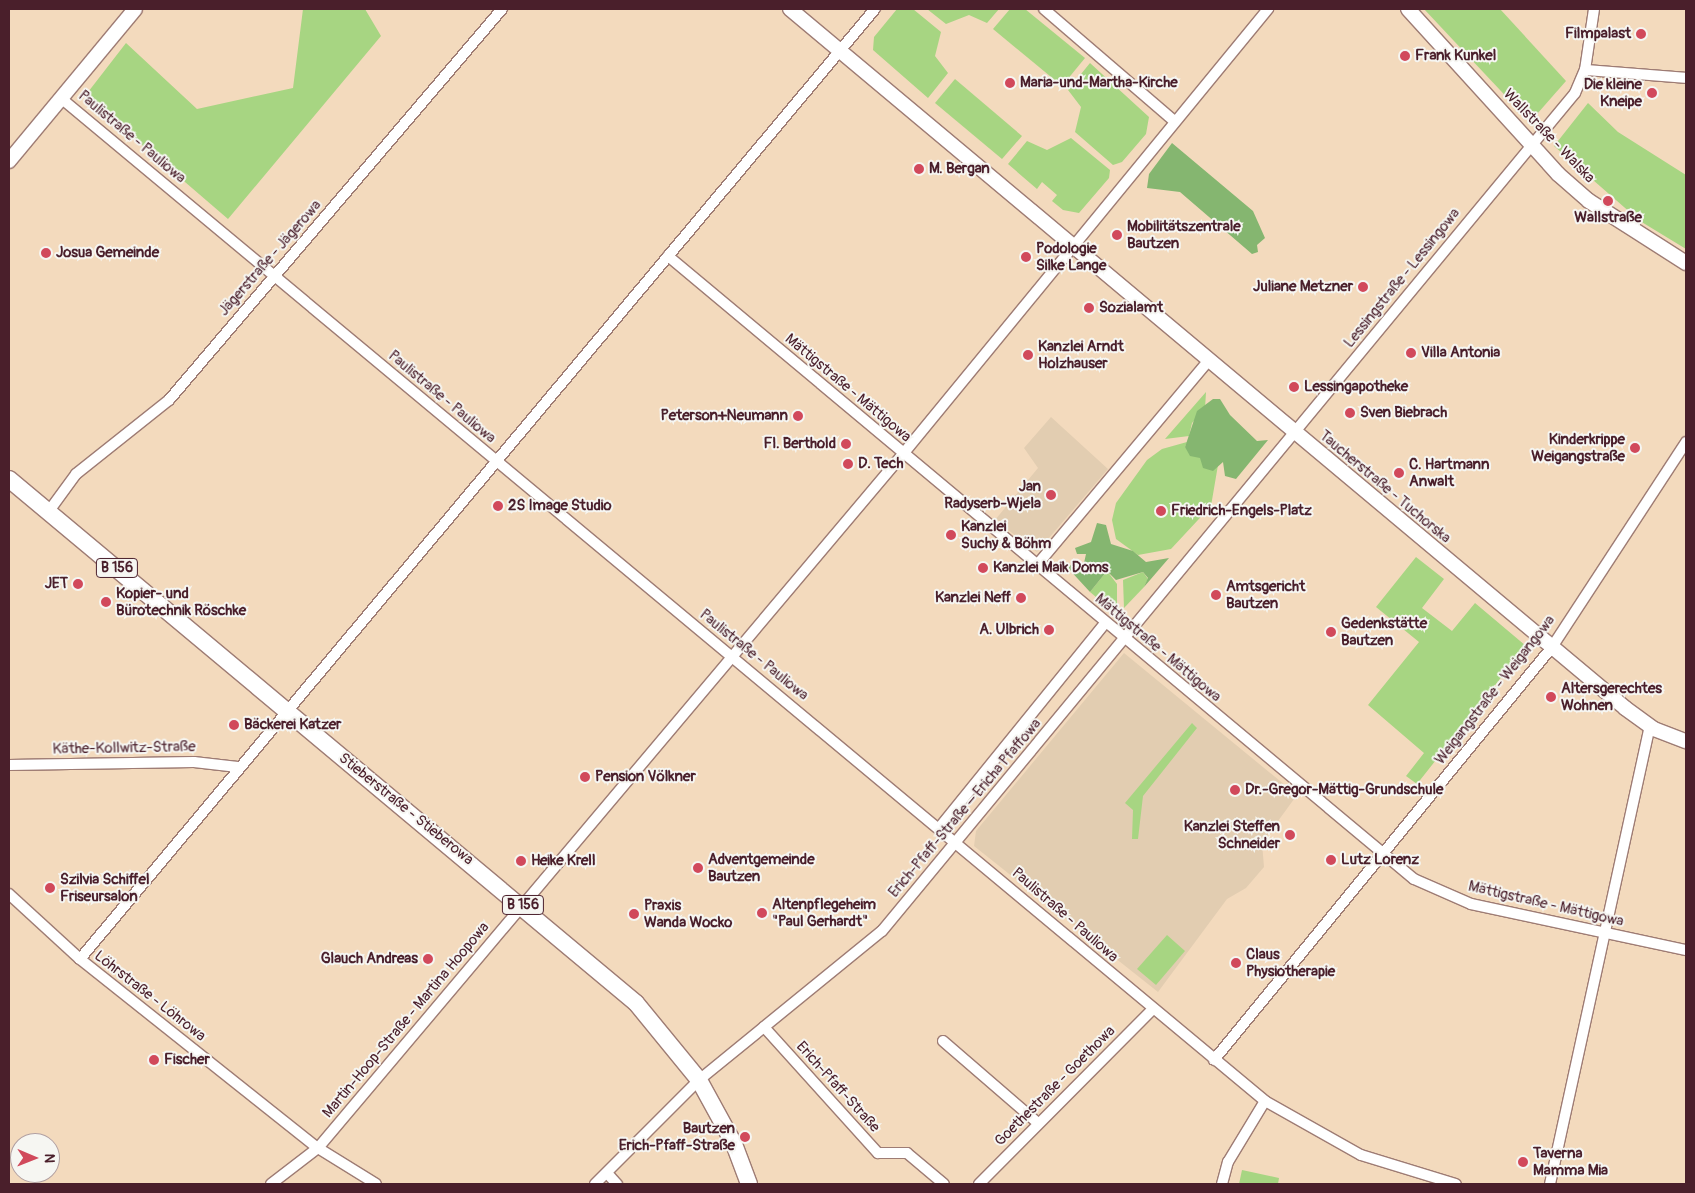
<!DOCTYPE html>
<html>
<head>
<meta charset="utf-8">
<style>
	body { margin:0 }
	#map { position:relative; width:1695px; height:1193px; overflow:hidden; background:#f3dabd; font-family:Pangolin,sans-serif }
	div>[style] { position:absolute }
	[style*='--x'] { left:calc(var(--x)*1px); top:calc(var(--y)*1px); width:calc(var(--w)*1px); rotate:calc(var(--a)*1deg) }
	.built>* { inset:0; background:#e2cdb1 }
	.green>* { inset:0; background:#a7d582 }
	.forest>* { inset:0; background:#85b670 }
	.roads { filter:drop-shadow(1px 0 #9e7c74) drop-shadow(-1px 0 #9e7c74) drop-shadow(0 1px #9e7c74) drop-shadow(0 -1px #9e7c74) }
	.street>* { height:10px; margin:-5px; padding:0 5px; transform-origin:5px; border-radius:5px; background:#fff }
	.secondary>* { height:14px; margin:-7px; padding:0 7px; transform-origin:7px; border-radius:7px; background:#fff }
	.primary>* { height:16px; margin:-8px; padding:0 8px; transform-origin:8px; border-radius:8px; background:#fff }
	.dots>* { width:14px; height:14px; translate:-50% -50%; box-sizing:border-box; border:2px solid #f6f6f2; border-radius:50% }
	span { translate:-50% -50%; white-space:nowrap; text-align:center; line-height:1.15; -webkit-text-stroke:4px #f6f6f2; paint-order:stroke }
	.shield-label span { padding:1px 4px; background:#f6f6f2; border:1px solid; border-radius:4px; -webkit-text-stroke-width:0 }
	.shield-label { font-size:14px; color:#4a1f2b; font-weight:700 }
	.poi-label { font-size:15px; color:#4a1f2b; font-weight:700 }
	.right { translate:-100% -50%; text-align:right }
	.left { translate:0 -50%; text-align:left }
	.street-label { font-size:15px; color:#4a1f2b }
	.frame { position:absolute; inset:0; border:10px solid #4a1f2b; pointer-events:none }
	.north { position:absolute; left:10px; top:1133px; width:50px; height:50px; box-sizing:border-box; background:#f6f6f2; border:1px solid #b1a0a2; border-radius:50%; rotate:91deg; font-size:14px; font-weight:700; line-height:20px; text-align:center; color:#4a1f2b }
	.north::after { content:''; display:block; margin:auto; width:18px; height:22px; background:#d1495b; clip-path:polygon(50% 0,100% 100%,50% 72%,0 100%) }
</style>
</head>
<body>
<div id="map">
	<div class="built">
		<div style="clip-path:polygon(1051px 417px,1108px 469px,1037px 552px,995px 520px,1038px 468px,1024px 448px)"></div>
		<div style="clip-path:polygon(1124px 653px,1297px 795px,1262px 843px,1264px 867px,1246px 888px,1227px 899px,1158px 992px,974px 846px,976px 831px)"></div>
	</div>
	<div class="green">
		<div style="clip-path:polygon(303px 9px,365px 9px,381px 36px,228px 219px,85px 96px,126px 43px,197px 109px,293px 88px)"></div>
		<div style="clip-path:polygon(897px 9px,913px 9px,941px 32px,935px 56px,948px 73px,928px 98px,873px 50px,874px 37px)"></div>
		<div style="clip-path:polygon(927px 9px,999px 9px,987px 23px,969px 15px,946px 24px)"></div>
		<div style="clip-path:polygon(1010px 9px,1025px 9px,1085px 58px,1062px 86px,993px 29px)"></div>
		<div style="clip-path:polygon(1424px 9px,1500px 9px,1566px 81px,1530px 122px)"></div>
		<div style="clip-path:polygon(1090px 63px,1149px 117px,1146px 134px,1122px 162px,1113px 165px,1075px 132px,1081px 107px,1068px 90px)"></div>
		<div style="clip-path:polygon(955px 79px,1022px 136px,1002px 159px,935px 103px)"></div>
		<div style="clip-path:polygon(1588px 103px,1618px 132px,1686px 175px,1686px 249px,1640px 221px,1554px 146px)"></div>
		<div style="clip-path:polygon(1071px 138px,1110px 170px,1109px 178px,1079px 213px,1063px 210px,1052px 201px,1057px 195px,1042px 182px,1037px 189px,1008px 164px,1027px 141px,1047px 150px)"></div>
		<div style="clip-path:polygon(1206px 392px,1205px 409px,1192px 423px,1189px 436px,1165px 439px)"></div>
		<div style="clip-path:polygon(1187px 442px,1185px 447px,1218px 465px,1211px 506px,1171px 549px,1138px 555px,1116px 539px,1112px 520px,1116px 503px,1147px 460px,1162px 449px)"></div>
		<div style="clip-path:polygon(1416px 557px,1444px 579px,1422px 608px,1452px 631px,1475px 603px,1526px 646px,1417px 784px,1406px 776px,1424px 753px,1368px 705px,1419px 642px,1376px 607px)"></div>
		<div style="clip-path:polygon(1107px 571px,1117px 584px,1117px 612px,1102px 602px,1106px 598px,1100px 593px,1096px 597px,1090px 592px)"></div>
		<div style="clip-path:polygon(1143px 572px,1148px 579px,1144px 587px,1124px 608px,1123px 580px)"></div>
		<div style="clip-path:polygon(1192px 723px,1197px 728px,1143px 796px,1138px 839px,1132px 839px,1133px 810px,1125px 803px)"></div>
		<div style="clip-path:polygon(1167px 935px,1185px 951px,1156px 985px,1137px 969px)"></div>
		<div style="clip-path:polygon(1242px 1170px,1279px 1178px,1278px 1184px,1239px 1184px)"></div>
	</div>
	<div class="forest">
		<div style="clip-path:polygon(1172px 143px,1253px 211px,1265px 238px,1257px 245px,1258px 252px,1252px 254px,1180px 192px,1147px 188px,1149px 174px)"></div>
		<div style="clip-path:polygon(1213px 399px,1220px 399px,1230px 415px,1257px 441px,1268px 440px,1236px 479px,1225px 476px,1223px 462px,1213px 471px,1203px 468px,1200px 458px,1190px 456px,1185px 447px,1197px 411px)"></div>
		<div style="clip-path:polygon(1097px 523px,1106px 525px,1111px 544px,1133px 551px,1146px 562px,1169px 558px,1144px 587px,1148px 578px,1143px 572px,1116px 580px,1107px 571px,1090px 592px,1066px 566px,1084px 563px,1086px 554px,1077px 554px,1075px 548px,1091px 542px)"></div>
	</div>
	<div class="roads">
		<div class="street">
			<div style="--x:1044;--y:9;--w:170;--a:40.7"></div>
			<div style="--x:1585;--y:70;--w:101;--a:4.5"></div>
			<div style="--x:62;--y:99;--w:1566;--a:39.79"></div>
			<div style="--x:1265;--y:1101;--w:110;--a:29.4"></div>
			<div style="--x:1361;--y:1155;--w:99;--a:17"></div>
			<div style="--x:668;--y:256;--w:972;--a:39.87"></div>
			<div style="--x:1414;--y:879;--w:62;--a:23.7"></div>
			<div style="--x:1471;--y:904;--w:220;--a:12.1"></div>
			<div style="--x:49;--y:511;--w:46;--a:-53.9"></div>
			<div style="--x:76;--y:474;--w:119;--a:-38.5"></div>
			<div style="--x:169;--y:400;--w:514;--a:-49.58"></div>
			<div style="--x:1037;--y:565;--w:268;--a:-50"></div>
			<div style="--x:9;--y:765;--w:185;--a:-0.9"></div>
			<div style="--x:194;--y:762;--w:44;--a:6.5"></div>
			<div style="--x:940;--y:827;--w:262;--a:-51"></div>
			<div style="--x:9;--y:894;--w:96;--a:42.5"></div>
			<div style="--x:80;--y:959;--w:304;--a:38.5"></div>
			<div style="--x:318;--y:1148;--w:68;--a:31.8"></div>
			<div style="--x:80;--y:959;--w:1239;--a:-50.08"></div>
			<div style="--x:764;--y:1027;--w:170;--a:47.9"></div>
			<div style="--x:878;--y:1153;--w:29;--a:0"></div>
			<div style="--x:907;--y:1153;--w:48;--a:40"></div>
			<div style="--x:943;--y:1041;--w:125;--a:40.8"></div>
			<div style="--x:1214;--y:1060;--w:534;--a:-50.7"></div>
			<div style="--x:1552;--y:647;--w:245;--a:-56.8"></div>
			<div style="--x:607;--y:1173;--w:15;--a:48"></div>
			<div style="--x:271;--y:1184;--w:59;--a:-37.5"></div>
			<div style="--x:318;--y:1148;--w:908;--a:-49.87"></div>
			<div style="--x:903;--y:454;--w:576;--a:-50.64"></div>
			<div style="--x:595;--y:1184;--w:147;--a:-45"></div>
			<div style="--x:699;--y:1080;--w:236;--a:-39.2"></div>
			<div style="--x:882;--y:931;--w:1087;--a:-50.41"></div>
			<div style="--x:1575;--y:93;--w:25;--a:-67"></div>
			<div style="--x:1585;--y:70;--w:62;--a:-81.6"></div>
			<div style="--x:979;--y:1184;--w:245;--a:-45.2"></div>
			<div style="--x:1222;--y:1184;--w:23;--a:-75"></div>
			<div style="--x:1228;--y:1162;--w:71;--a:-58.8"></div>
			<div style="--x:1550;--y:1184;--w:468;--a:-77.7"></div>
		</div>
		<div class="secondary">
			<div style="--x:790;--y:9;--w:1089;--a:39.93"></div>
			<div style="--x:1625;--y:708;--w:36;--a:36"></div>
			<div style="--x:1654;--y:729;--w:34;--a:21"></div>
			<div style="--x:1408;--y:9;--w:223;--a:47.7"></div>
			<div style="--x:1558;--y:174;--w:41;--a:41.1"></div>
			<div style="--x:1589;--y:201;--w:115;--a:32.6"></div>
			<div style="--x:9;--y:161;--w:197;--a:-50.3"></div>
		</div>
		<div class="primary">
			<div style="--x:9;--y:479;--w:817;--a:39.89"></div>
			<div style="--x:636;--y:1003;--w:99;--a:50.7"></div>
			<div style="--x:699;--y:1080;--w:73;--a:61.3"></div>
			<div style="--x:734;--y:1144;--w:43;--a:69.4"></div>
		</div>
	</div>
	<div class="dots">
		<div style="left:1641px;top:34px;background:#d1495b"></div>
		<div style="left:1405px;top:56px;background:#d1495b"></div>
		<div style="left:1010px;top:83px;background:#d1495b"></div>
		<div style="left:1652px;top:93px;background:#d1495b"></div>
		<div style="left:919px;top:169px;background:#d1495b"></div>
		<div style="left:1608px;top:201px;background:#d1495b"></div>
		<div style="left:1117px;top:235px;background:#d1495b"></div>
		<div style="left:46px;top:253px;background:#d1495b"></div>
		<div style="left:1026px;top:257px;background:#d1495b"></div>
		<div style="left:1363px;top:287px;background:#d1495b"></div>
		<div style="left:1089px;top:308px;background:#d1495b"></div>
		<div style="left:1411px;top:353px;background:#d1495b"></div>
		<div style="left:1028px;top:355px;background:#d1495b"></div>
		<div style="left:1294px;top:387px;background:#d1495b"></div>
		<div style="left:1350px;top:413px;background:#d1495b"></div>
		<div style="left:798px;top:416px;background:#d1495b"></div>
		<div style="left:846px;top:444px;background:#d1495b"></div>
		<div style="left:1635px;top:448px;background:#d1495b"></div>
		<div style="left:848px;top:464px;background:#d1495b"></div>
		<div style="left:1399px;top:473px;background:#d1495b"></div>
		<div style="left:1051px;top:495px;background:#d1495b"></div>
		<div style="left:498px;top:506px;background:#d1495b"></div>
		<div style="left:1161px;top:511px;background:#d1495b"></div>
		<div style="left:951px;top:535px;background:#d1495b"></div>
		<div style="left:983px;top:568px;background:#d1495b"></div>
		<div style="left:78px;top:584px;background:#d1495b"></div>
		<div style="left:1216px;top:595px;background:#d1495b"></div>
		<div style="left:1021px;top:598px;background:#d1495b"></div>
		<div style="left:106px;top:602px;background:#d1495b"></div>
		<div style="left:1049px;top:630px;background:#d1495b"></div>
		<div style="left:1331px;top:632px;background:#d1495b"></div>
		<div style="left:1551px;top:697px;background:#d1495b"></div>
		<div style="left:234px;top:725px;background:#d1495b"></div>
		<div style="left:585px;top:777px;background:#d1495b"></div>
		<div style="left:1235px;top:790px;background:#d1495b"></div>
		<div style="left:1290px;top:835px;background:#d1495b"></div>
		<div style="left:1331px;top:860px;background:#d1495b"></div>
		<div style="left:521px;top:861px;background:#d1495b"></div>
		<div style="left:698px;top:868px;background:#d1495b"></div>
		<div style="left:50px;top:888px;background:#d1495b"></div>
		<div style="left:762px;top:913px;background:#d1495b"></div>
		<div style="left:634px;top:914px;background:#d1495b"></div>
		<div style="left:428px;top:959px;background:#d1495b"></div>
		<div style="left:1236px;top:963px;background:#d1495b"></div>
		<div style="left:154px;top:1060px;background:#d1495b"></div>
		<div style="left:745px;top:1137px;background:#d1495b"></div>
		<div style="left:1523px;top:1162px;background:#d1495b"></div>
	</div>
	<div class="shield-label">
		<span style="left:117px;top:568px">B 156</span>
		<span style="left:523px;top:905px">B 156</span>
	</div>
	<div class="poi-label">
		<span class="right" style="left:1631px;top:34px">Filmpalast</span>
		<span class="left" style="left:1415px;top:56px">Frank Kunkel</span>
		<span class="left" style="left:1020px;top:83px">Maria-und-Martha-Kirche</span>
		<span class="right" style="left:1642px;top:93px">Die kleine<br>Kneipe</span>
		<span class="left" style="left:929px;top:169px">M. Bergan</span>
		<span style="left:1608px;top:218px">Wallstraße</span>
		<span class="left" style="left:1127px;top:235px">Mobilitätszentrale<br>Bautzen</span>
		<span class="left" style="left:1036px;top:257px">Podologie<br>Silke Lange</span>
		<span class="left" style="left:56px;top:253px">Josua Gemeinde</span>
		<span class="right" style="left:1353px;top:287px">Juliane Metzner</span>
		<span class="left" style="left:1099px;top:308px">Sozialamt</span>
		<span class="left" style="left:1038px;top:355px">Kanzlei Arndt<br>Holzhauser</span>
		<span class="left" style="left:1421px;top:353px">Villa Antonia</span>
		<span class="left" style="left:1304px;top:387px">Lessingapotheke</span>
		<span class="left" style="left:1360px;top:413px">Sven Biebrach</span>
		<span class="right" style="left:788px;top:416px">Peterson+Neumann</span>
		<span class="right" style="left:1625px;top:448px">Kinderkrippe<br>Weigangstraße</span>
		<span class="right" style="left:836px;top:444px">Fl. Berthold</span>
		<span class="left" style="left:858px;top:464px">D. Tech</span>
		<span class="left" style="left:1409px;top:473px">C. Hartmann<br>Anwalt</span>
		<span class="right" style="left:1041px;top:495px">Jan<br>Radyserb-Wjela</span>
		<span class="left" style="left:508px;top:506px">2S Image Studio</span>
		<span class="left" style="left:1171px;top:511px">Friedrich-Engels-Platz</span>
		<span class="left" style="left:961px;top:535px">Kanzlei<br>Suchy &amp; Böhm</span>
		<span class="left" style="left:993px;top:568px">Kanzlei Maik Doms</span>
		<span class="right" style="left:68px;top:584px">JET</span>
		<span class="left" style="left:1226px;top:595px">Amtsgericht<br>Bautzen</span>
		<span class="left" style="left:116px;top:602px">Kopier- und<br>Bürotechnik Röschke</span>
		<span class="right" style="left:1011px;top:598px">Kanzlei Neff</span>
		<span class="left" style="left:1341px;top:632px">Gedenkstätte<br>Bautzen</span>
		<span class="right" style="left:1039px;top:630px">A. Ulbrich</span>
		<span class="left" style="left:1561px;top:697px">Altersgerechtes<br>Wohnen</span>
		<span class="left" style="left:244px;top:725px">Bäckerei Katzer</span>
		<span class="left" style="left:595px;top:777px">Pension Völkner</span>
		<span class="left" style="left:1245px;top:790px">Dr.-Gregor-Mättig-Grundschule</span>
		<span class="right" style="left:1280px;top:835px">Kanzlei Steffen<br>Schneider</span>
		<span class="left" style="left:708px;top:868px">Adventgemeinde<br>Bautzen</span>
		<span class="left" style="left:1341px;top:860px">Lutz Lorenz</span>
		<span class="left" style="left:531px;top:861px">Heike Krell</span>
		<span class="left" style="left:60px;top:888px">Szilvia Schiffel<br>Friseursalon</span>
		<span class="left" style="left:772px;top:913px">Altenpflegeheim<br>"Paul Gerhardt"</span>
		<span class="left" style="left:644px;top:914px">Praxis<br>Wanda Wocko</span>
		<span class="left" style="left:1246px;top:963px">Claus<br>Physiotherapie</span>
		<span class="right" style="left:418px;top:959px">Glauch Andreas</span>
		<span class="left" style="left:164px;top:1060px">Fischer</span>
		<span class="right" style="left:735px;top:1137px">Bautzen<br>Erich-Pfaff-Straße</span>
		<span class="left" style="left:1533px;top:1162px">Taverna<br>Mamma Mia</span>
	</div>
	<div class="street-label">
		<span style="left:1549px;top:136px;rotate:46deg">Wallstraße - Walska</span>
		<span style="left:132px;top:137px;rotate:40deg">Paulistraße - Pauliowa</span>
		<span style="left:270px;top:258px;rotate:-49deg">Jägerstraße - Jägerowa</span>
		<span style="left:1402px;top:278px;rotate:-51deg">Lessingstraße - Lessingowa</span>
		<span style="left:848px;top:388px;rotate:40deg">Mättigstraße - Mättigowa</span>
		<span style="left:442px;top:397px;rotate:40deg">Paulistraße - Pauliowa</span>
		<span style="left:1385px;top:487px;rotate:40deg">Taucherstraße - Tuchorska</span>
		<span style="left:1158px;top:648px;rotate:40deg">Mättigstraße - Mättigowa</span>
		<span style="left:754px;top:655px;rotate:39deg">Paulistraße - Pauliowa</span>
		<span style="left:1495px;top:690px;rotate:-52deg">Weigangstraße - Weigangowa</span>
		<span style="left:124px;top:748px;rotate:-1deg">Käthe-Kollwitz-Straße</span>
		<span style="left:965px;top:808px;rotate:-50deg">Erich-Pfaff-Straße – Ericha Pfaffowa</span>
		<span style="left:406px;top:809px;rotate:39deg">Stieberstraße - Stieberowa</span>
		<span style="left:1546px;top:904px;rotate:13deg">Mättigstraße - Mättigowa</span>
		<span style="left:1065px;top:915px;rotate:41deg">Paulistraße - Pauliowa</span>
		<span style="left:150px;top:996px;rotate:38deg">Löhrstraße - Löhrowa</span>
		<span style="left:406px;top:1020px;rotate:-50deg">Martin-Hoop-Straße - Martina Hoopowa</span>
		<span style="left:1055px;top:1086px;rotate:-45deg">Goethestraße - Goethowa</span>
		<span style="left:838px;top:1087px;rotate:48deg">Erich-Pfaff-Straße</span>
	</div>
	<div class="frame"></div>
	<div class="north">N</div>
</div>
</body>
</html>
